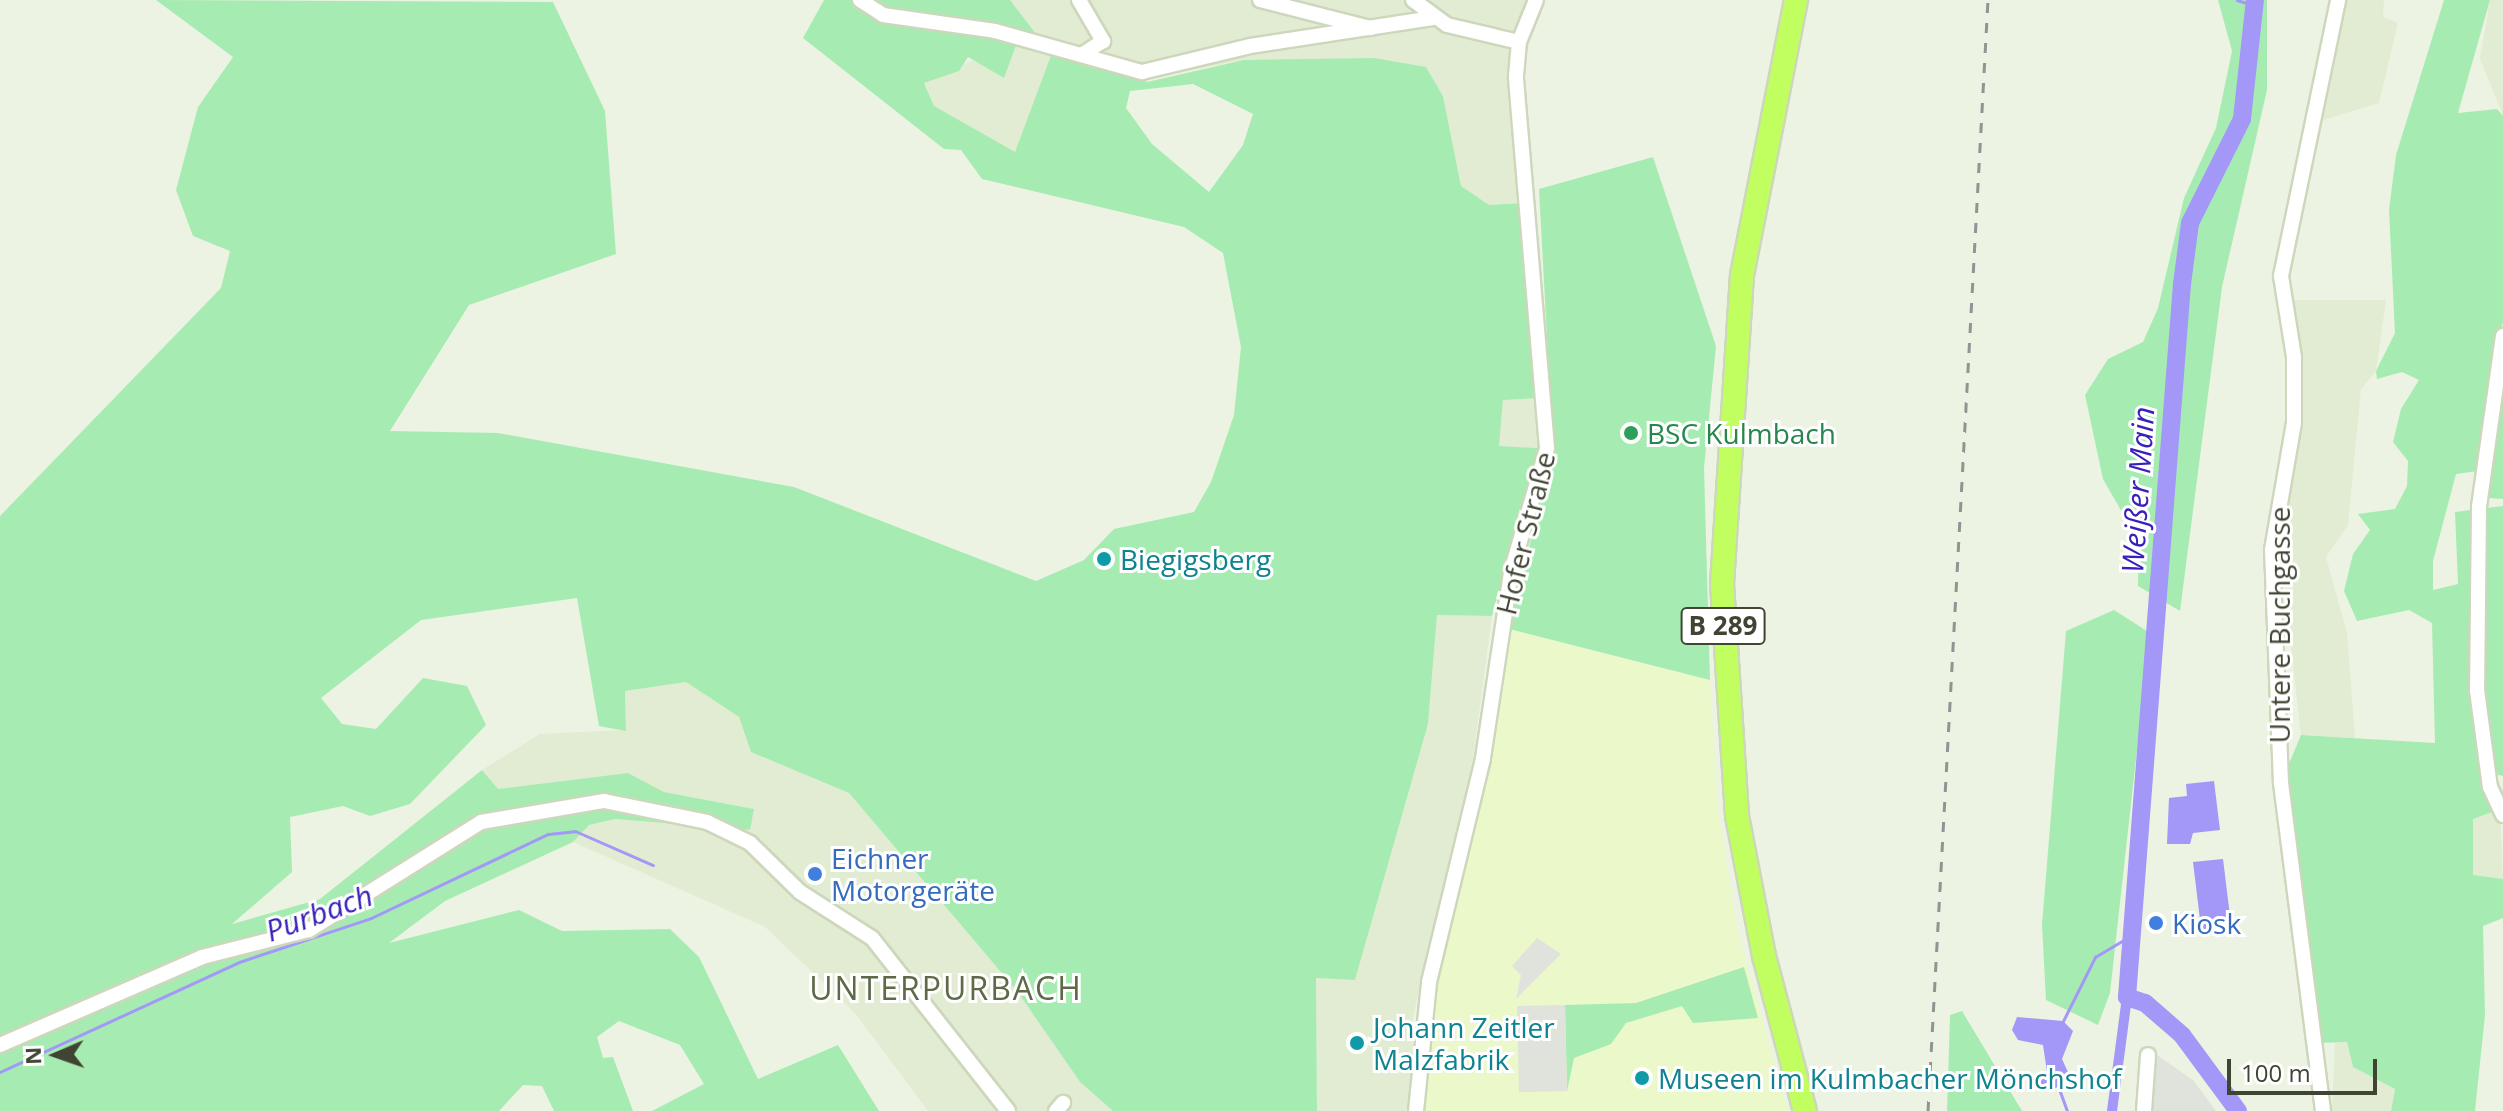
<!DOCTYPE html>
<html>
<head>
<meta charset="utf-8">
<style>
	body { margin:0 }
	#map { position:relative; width:2503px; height:1111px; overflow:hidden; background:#ecf3e2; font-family:"Open Sans",sans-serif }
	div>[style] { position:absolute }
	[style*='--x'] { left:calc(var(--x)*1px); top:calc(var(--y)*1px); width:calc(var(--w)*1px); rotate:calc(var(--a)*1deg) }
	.residential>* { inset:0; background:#e2ecd3 }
	.commercial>* { inset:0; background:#eaf8ca }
	.green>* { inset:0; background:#a6ecb2 }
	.parking>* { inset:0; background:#e0e3db }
	.water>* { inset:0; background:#a397f7 }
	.stream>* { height:3px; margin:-1.5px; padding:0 1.5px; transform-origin:1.5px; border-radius:1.5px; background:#a397f7 }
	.canal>* { height:10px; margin:-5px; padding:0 5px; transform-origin:5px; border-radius:5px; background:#a397f7 }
	.river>* { height:18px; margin:-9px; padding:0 9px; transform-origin:9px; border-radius:9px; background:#a397f7 }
	.roads { filter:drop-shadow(2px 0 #ccd7bb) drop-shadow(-2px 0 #ccd7bb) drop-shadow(0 2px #ccd7bb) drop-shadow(0 -2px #ccd7bb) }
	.minor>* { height:14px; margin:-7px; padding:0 7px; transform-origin:7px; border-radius:7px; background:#fff }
	.highway>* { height:22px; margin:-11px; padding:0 11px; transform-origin:11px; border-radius:11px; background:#c1ff61 }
	.rail>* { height:3px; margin-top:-1.5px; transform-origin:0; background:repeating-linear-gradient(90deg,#939393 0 10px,transparent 0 20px) }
	.dots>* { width:22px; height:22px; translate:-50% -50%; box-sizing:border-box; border:4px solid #fff; border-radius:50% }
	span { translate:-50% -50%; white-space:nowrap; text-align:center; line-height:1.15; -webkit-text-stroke:6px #fff; paint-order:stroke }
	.shield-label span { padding:2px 6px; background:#fff; border:2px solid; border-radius:6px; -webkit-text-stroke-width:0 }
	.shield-label { font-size:26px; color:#3f4532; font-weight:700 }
	.leisure-label { font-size:28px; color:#27864d }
	.left { translate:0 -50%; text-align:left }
	.street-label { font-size:28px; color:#3f4532 }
	.culture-label { font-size:28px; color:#0d838f }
	.shop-label { font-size:28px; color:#366cbe }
	.water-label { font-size:30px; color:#3821bb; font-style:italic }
	.quarter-label { font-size:32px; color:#5e6948; letter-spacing:2px }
	.north { position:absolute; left:16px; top:1015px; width:80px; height:80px; -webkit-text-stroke:6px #fff; paint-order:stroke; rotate:268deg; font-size:22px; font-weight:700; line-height:32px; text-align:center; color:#3f4532 }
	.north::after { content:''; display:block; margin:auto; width:28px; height:36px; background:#3f4532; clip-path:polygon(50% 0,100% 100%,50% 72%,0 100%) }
	.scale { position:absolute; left:2227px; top:1059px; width:150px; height:36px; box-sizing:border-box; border:4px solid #3f4532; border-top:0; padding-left:10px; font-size:24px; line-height:28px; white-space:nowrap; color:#3f4532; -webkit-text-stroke:6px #fff; paint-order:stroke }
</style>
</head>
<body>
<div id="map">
	<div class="residential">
		<div style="clip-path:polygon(1010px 0,1532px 0,1511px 48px,1524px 203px,1489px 205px,1461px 186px,1443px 96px,1426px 67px,1244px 60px,1145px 79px,1040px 39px)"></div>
		<div style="clip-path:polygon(2346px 0,2384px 0,2383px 17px,2398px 23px,2379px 103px,2317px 122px)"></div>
		<div style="clip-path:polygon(2490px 0,2503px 0,2503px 116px,2480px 59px)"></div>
		<div style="clip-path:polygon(1018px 40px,1053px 50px,1015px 153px,934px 106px,924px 82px)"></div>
		<div style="clip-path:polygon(2284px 300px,2386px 300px,2376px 371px,2361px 389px,2348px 525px,2326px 557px,2347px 633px,2355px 738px,2301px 735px,2275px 505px,2294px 422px)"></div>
		<div style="clip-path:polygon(1544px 398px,1543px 448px,1499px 446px,1503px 399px)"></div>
		<div style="clip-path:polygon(1437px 615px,1492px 616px,1473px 759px,1413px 1017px,1411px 1111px,1317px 1111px,1316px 978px,1355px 980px,1428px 724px)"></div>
		<div style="clip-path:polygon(686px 682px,739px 717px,751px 752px,849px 793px,1017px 991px,1080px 1082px,1113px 1111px,928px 1111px,855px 1013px,765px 927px,573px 842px,589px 825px,615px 819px,749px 830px,753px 809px,664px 792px,628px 773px,498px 789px,482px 770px,540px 734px,626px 730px,625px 691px)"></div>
		<div style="clip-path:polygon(2500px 809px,2503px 879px,2473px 875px,2473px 819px)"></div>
		<div style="clip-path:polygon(2347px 1042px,2353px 1067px,2395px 1089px,2391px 1111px,2332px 1111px,2335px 1043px)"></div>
	</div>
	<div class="commercial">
		<div style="clip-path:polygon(1509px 629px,1710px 680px,1718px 809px,1737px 928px,1788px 1111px,1422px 1111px,1434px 984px,1489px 766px)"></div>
	</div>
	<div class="green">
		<div style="clip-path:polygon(evenodd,156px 0,553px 2px,605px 111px,616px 254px,469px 305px,390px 431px,498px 433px,794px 487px,1036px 581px,1084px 560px,1114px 529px,1194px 512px,1211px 482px,1234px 415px,1241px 347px,1223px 253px,1184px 227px,982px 179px,961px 150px,944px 149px,803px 38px,824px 0,1010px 0,1040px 39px,1147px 82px,1244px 60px,1374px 58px,1426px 67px,1443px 96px,1461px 186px,1489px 205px,1524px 203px,1538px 398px,1503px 400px,1499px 446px,1538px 448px,1492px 616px,1437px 615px,1428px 724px,1355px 980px,1316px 978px,1317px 1111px,1113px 1111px,1080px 1082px,1017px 991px,849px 793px,751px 752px,739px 717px,686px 682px,625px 691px,626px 731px,599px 726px,577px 598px,421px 620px,321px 698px,342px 724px,376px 729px,423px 678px,467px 686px,486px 725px,410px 804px,370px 816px,343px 806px,290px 817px,292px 872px,232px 924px,320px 899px,482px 770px,498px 789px,628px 773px,664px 792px,754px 809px,750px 830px,615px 819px,589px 825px,573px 842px,445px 901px,389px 943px,519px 910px,562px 931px,670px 929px,699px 957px,758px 1079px,838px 1045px,879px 1111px,652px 1111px,704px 1084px,680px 1045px,619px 1021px,597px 1037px,603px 1058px,613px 1057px,633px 1111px,554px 1111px,542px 1086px,523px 1085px,499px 1111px,0 1111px,0 516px,221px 288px,230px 251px,193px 236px,176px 190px,198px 107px,233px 57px,156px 0,1018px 40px,1053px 50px,1015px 152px,934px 106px,924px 83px,959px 71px,968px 57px,1004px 78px,1018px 40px,156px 0,1193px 84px,1253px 114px,1243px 145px,1209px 192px,1152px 144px,1126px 108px,1130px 91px,1193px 84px)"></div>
		<div style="clip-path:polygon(2218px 0,2267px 0,2267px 90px,2222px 287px,2180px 611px,2138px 586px,2139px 542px,2103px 479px,2085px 395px,2108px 359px,2143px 342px,2158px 308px,2184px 198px,2216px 128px,2232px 51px)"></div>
		<div style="clip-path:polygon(2444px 0,2490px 0,2458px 113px,2497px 109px,2503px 116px,2503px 322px,2488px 385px,2486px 461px,2503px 362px,2503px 499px,2489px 498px,2485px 470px,2456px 474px,2433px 561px,2433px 590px,2458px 584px,2455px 512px,2503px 506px,2503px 776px,2488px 772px,2500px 809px,2473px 819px,2473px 875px,2503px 879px,2503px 918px,2483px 926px,2485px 1015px,2475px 1111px,2391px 1111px,2395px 1089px,2353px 1067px,2347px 1042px,2320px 1043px,2281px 783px,2301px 735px,2435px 743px,2432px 623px,2409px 610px,2357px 621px,2344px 591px,2353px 554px,2370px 530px,2358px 514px,2395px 509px,2407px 486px,2408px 461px,2393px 442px,2401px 409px,2419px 380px,2402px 372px,2377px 379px,2376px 371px,2395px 333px,2389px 210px,2396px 155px)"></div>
		<div style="clip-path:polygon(1653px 157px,1716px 346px,1704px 468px,1710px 680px,1509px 629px,1553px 449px,1539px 189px)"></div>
		<div style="clip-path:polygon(2114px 610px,2150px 633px,2110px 993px,2098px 1025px,2046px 1000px,2042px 925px,2066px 631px)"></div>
		<div style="clip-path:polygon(1744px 967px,1758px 1018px,1693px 1023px,1682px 1006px,1626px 1023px,1611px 1044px,1574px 1058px,1567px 1091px,1565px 1005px,1636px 1003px)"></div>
		<div style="clip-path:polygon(1962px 1011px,2022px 1111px,1947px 1111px,1950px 1015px)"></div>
	</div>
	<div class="parking">
		<div style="clip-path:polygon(1537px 938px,1561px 954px,1516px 999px,1521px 975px,1512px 966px)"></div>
		<div style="clip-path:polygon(1565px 1005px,1567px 1091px,1519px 1092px,1517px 1006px)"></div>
		<div style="clip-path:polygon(2153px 1052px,2194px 1081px,2216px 1111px,2150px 1111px)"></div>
	</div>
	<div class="water">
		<div style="clip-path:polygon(2214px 781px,2220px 830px,2193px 833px,2190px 844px,2167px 844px,2169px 798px,2187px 796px,2186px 784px)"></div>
		<div style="clip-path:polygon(2223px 859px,2232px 932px,2202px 936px,2193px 862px)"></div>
		<div style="clip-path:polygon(2017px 1017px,2063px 1021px,2073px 1031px,2062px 1059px,2072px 1081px,2046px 1092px,2039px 1084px,2047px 1072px,2043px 1045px,2018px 1040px,2012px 1030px)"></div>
	</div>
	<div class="stream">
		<div style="--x:2237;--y:0;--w:20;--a:18"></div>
		<div style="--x:2063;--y:1021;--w:72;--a:-63.4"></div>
		<div style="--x:2095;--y:957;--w:43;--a:-30.7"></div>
		<div style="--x:0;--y:1072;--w:263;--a:-24.7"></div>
		<div style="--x:239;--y:962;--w:139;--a:-18.4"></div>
		<div style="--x:371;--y:918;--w:196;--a:-25.4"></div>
		<div style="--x:548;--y:834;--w:27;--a:-6"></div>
		<div style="--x:575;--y:831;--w:85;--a:23.6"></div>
		<div style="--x:2059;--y:1089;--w:23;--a:70"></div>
	</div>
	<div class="canal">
		<div style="--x:2112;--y:1111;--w:115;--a:-82.5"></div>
	</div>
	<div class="river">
		<div style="--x:2238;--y:1111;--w:94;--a:-126.4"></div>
		<div style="--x:2182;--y:1035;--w:49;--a:-139.1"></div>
		<div style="--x:2145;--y:1003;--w:19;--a:-162"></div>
		<div style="--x:2127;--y:997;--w:715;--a:-85.59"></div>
		<div style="--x:2182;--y:284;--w:62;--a:-82.5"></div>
		<div style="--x:2190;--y:223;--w:116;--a:-63.4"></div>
		<div style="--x:2242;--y:119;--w:120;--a:-83.8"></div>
	</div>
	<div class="roads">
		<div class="minor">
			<div style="--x:860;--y:0;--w:27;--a:33"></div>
			<div style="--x:883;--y:15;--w:113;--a:8.1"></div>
			<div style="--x:995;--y:31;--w:153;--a:15.6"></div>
			<div style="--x:1142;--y:72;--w:111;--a:-13.5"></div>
			<div style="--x:1250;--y:46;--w:185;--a:-8.7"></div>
			<div style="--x:1079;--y:0;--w:48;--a:59.7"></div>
			<div style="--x:1103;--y:41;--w:24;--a:147"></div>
			<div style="--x:1260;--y:0;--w:114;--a:14.3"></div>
			<div style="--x:1413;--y:0;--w:42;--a:36.3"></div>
			<div style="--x:1447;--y:25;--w:74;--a:13.3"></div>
			<div style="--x:2503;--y:336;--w:172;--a:98"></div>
			<div style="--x:2479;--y:506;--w:184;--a:90.6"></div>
			<div style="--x:2477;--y:690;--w:98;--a:82.4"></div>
			<div style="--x:2490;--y:787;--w:31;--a:65"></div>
			<div style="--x:0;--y:1045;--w:220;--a:-23.5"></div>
			<div style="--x:202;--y:957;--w:110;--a:-14.2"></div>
			<div style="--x:309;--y:930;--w:203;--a:-32.1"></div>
			<div style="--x:481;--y:822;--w:125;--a:-9.7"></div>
			<div style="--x:604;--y:801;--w:105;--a:11.5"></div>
			<div style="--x:707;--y:822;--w:48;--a:26"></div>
			<div style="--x:750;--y:843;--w:70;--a:44.4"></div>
			<div style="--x:800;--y:892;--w:85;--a:32.6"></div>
			<div style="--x:872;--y:938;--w:220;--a:51.8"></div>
			<div style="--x:1056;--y:1111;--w:11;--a:-49"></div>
			<div style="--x:1416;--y:1111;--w:130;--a:-84.2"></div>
			<div style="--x:1429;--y:982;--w:230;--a:-76.4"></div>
			<div style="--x:1483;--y:758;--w:188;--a:-81.4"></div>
			<div style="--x:1511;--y:572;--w:129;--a:-73.8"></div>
			<div style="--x:1547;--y:448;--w:373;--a:-94.8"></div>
			<div style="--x:1516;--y:76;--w:34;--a:-85"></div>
			<div style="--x:1519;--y:42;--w:45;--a:-68"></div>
			<div style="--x:2144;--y:1111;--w:56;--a:-85.9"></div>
			<div style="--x:2323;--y:1111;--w:331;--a:-97.3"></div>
			<div style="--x:2281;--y:783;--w:233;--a:-92.2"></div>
			<div style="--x:2272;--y:550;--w:130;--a:-80.2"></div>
			<div style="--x:2294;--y:422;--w:65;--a:-90"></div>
			<div style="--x:2294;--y:357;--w:82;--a:-99.1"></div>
			<div style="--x:2281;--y:276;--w:282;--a:-78.3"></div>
		</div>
		<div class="highway">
			<div style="--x:1796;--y:0;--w:280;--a:101.1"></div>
			<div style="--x:1742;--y:275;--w:310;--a:93.7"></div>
			<div style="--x:1722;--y:584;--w:232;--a:86.3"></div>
			<div style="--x:1737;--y:816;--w:143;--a:79.1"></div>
			<div style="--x:1764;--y:956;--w:160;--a:75.2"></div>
		</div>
	</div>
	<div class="rail">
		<div style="--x:1928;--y:1111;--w:1113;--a:-86.91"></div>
	</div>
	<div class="dots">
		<div style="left:1631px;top:433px;background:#2e9e5b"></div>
		<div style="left:1104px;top:559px;background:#0f9aa8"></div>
		<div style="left:815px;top:874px;background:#3f7fe0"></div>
		<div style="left:2156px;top:923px;background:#3f7fe0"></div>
		<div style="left:1357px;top:1043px;background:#0f9aa8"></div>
		<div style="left:1642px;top:1078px;background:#0f9aa8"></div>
	</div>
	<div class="shield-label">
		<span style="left:1723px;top:626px">B 289</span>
	</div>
	<div class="leisure-label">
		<span class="left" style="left:1647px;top:433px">BSC Kulmbach</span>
	</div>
	<div class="street-label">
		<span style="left:1525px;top:533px;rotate:-76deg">Hofer Straße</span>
		<span style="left:2279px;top:625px;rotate:-90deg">Untere Buchgasse</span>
	</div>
	<div class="culture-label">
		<span class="left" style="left:1120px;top:559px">Biegigsberg</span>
		<span class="left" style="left:1373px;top:1043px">Johann Zeitler<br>Malzfabrik</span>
		<span class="left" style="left:1658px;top:1078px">Museen im Kulmbacher Mönchshof</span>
	</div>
	<div class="shop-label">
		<span class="left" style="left:831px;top:874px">Eichner<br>Motorgeräte</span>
		<span class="left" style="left:2172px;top:923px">Kiosk</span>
	</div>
	<div class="water-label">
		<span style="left:2138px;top:490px;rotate:-86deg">Weißer Main</span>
		<span style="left:319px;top:913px;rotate:-20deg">Purbach</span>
	</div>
	<div class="quarter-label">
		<span style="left:946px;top:988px">UNTERPURBACH</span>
	</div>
	<div class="north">N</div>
	<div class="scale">100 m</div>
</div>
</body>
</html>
